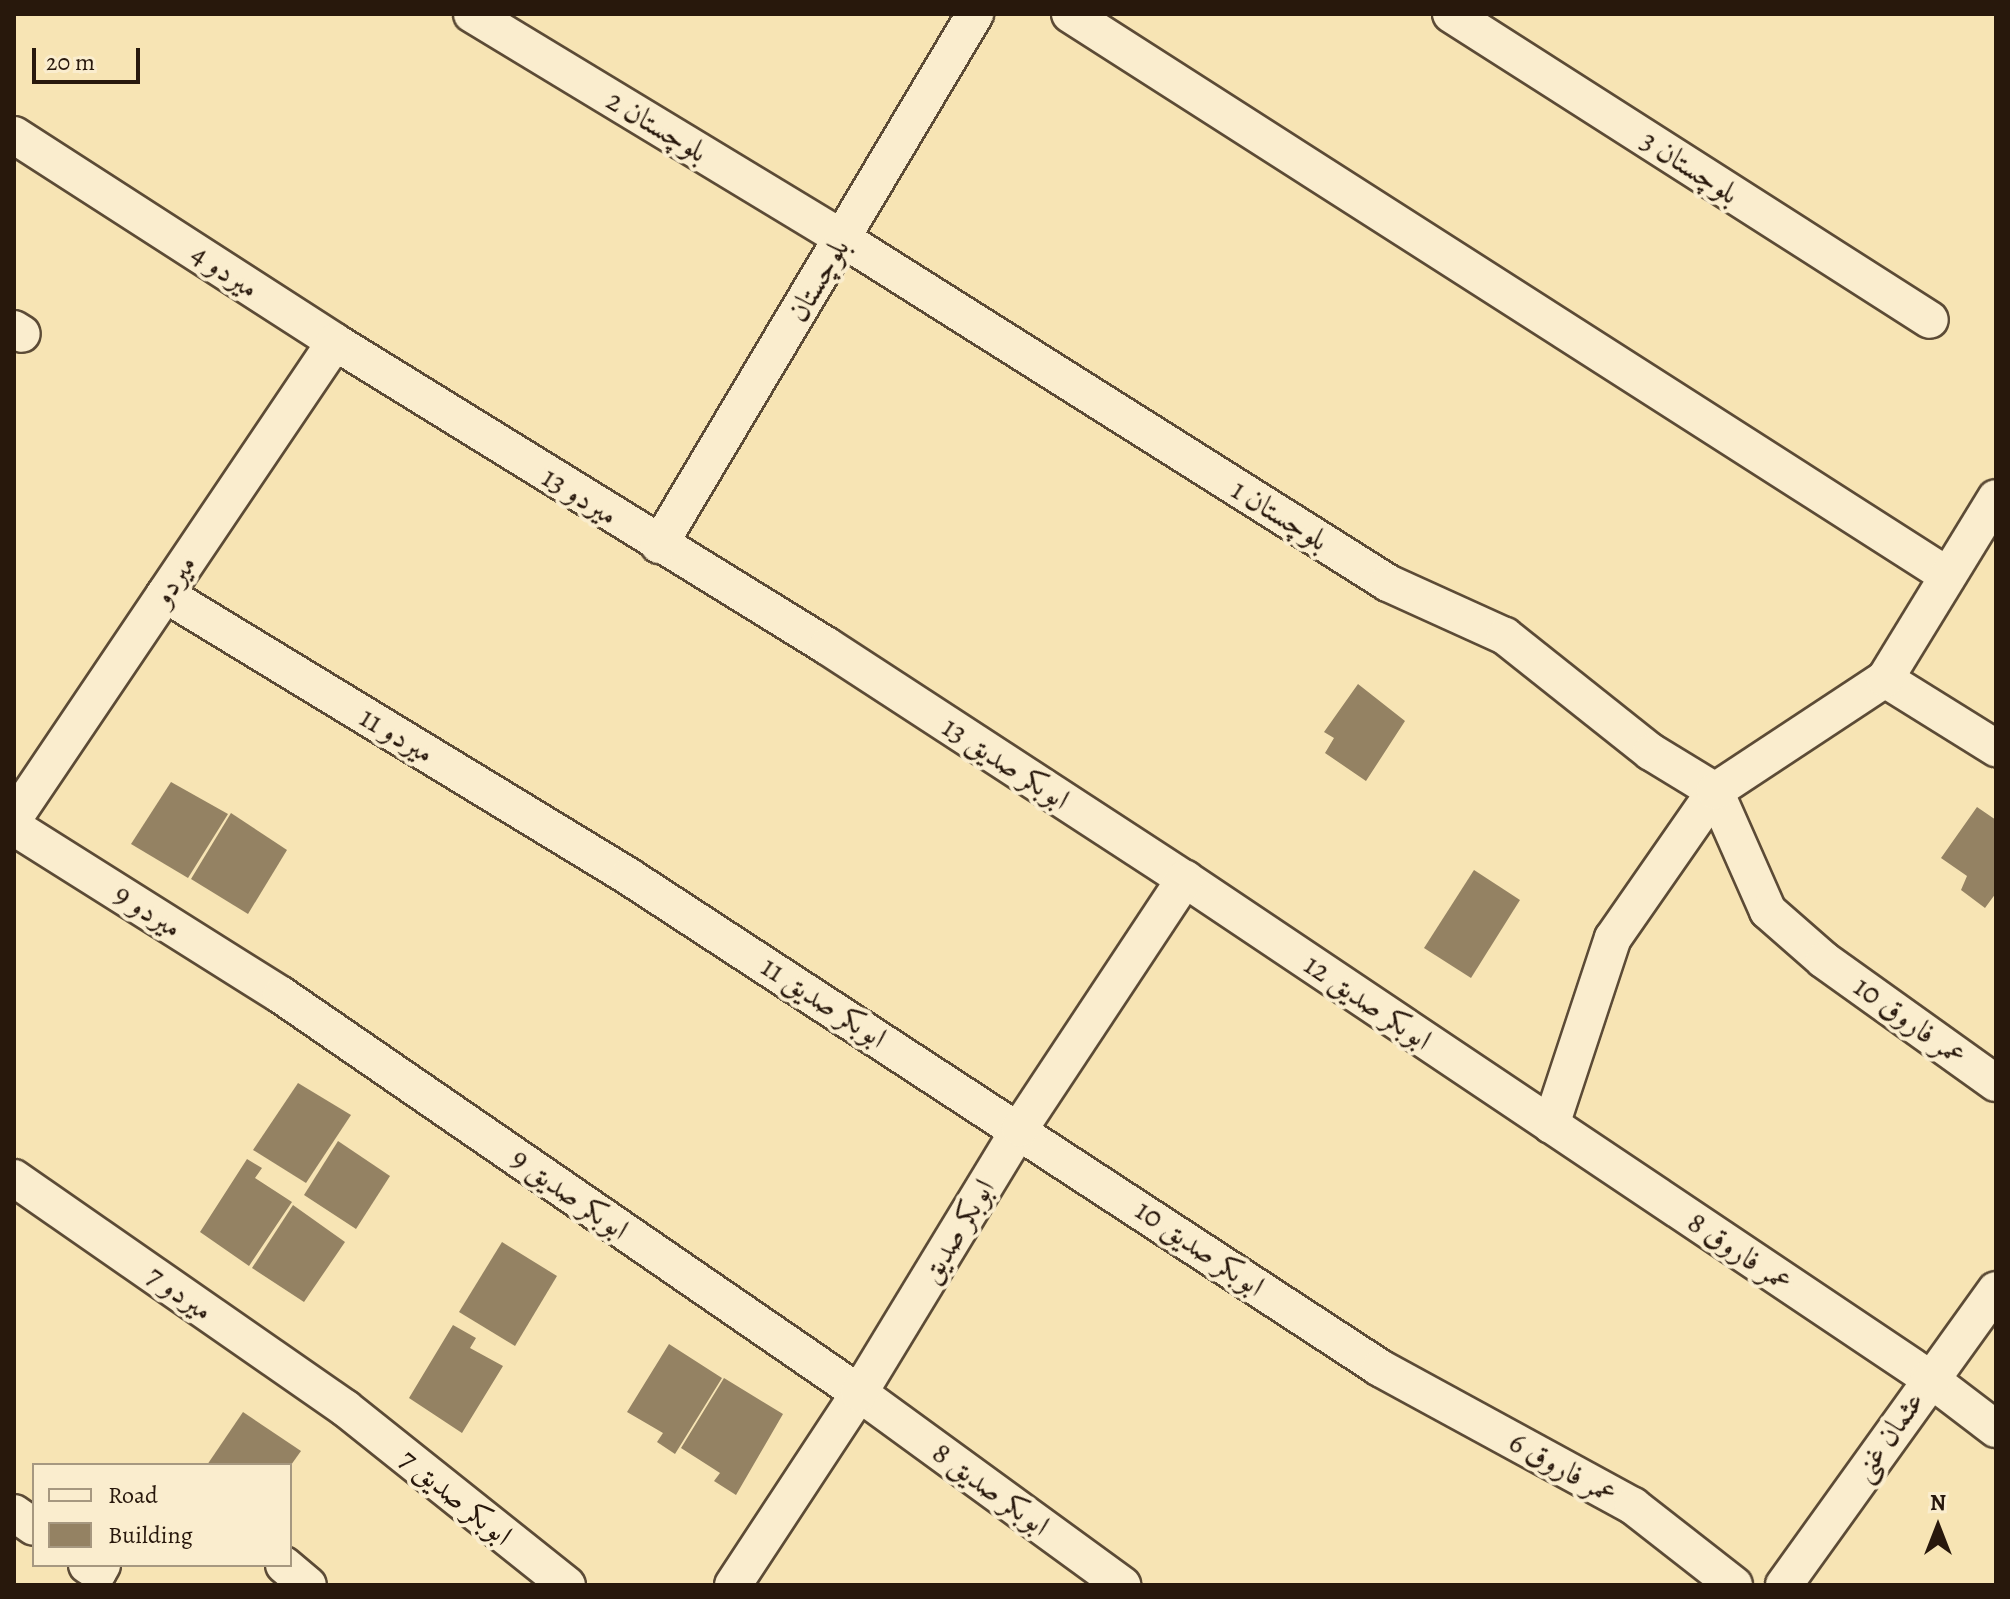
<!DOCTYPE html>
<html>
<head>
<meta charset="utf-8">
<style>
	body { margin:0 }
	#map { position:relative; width:2010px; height:1599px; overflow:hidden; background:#f7e4b4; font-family:Alegreya,Amiri,serif }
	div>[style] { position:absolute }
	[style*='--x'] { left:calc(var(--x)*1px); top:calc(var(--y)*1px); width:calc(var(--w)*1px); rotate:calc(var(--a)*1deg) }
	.building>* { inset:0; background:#948263 }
	.roads { filter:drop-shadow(2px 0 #5c4b36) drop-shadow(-2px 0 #5c4b36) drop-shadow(0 2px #5c4b36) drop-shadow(0 -2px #5c4b36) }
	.minor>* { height:36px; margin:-18px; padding:0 18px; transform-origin:18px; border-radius:18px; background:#faedce }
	span { translate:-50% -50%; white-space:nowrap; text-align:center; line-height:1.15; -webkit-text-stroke:8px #faedce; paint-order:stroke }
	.street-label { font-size:30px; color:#28180c }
	.frame { position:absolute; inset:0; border:16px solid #28180c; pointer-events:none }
	.legend { position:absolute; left:32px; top:1463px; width:260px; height:104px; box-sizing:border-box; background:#faedce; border:2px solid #a69880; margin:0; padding:10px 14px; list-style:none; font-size:24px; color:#28180c }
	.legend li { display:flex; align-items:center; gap:16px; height:40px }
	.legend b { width:40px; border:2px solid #a69880 }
	.north { position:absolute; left:1898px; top:1487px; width:80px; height:80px; -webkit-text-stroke:6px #faedce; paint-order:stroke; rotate:0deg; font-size:22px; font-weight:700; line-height:32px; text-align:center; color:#28180c }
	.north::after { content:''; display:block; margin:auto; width:28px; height:36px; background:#28180c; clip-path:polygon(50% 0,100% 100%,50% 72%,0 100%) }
	.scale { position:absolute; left:32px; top:48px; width:108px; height:36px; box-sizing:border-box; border:4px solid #28180c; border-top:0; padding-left:10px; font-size:24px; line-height:28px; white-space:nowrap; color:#28180c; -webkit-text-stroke:6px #faedce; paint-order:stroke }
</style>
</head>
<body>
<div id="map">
	<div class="building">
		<div style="clip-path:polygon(1358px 684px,1405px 721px,1366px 781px,1325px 753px,1334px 738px,1324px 732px)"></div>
		<div style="clip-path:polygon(171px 782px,228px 814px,188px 878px,131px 844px)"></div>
		<div style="clip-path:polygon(1977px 807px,1996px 820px,1996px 893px,1985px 908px,1961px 890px,1967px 876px,1941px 858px)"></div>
		<div style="clip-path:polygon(231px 813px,287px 850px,248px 914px,191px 879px)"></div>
		<div style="clip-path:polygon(1474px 870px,1520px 900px,1471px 978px,1424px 948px)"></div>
		<div style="clip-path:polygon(298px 1083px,351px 1115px,306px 1183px,253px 1150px)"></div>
		<div style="clip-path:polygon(338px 1141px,390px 1176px,356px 1229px,304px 1195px)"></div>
		<div style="clip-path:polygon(247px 1159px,262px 1168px,255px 1178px,292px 1202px,249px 1266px,200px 1232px)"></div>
		<div style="clip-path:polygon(293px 1205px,345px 1242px,304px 1302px,252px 1268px)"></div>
		<div style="clip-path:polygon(502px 1242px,557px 1276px,515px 1346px,459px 1312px)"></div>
		<div style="clip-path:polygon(453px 1325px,476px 1338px,470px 1348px,503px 1366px,462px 1433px,409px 1398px)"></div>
		<div style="clip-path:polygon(669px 1344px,722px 1378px,675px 1454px,657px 1442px,663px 1433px,627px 1412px)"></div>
		<div style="clip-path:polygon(724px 1378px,783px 1414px,736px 1495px,714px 1481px,720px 1473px,681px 1448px)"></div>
		<div style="clip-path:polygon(243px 1412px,301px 1451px,291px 1465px,207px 1465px)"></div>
	</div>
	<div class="roads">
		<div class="minor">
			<div style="--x:472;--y:14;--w:434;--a:31.2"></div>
			<div style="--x:843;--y:239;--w:644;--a:32.26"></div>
			<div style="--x:1388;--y:583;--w:128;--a:24.4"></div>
			<div style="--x:1505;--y:636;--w:186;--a:38.5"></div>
			<div style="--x:1651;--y:752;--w:75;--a:31.4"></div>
			<div style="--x:1070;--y:14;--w:1042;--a:32.62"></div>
			<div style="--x:1451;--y:14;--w:568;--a:32.57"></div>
			<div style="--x:14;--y:135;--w:382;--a:32.8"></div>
			<div style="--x:335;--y:342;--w:578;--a:31.71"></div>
			<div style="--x:827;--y:646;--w:427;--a:33.1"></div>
			<div style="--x:1185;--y:879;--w:896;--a:33.85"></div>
			<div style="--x:1929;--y:1378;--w:84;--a:37.3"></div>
			<div style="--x:14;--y:329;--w:9;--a:32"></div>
			<div style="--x:659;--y:545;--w:618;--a:-59.24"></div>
			<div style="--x:165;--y:594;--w:542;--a:31.34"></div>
			<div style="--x:628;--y:876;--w:899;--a:33.19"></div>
			<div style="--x:1380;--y:1368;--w:288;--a:28.6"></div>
			<div style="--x:1633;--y:1506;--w:128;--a:38"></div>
			<div style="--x:1885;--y:679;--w:131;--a:31.9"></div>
			<div style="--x:1715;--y:791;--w:131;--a:66.2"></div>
			<div style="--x:1768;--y:911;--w:74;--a:41.2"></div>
			<div style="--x:1824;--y:960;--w:211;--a:35.6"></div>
			<div style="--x:14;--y:818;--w:574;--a:-56.01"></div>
			<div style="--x:14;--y:827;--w:315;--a:32.2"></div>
			<div style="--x:281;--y:995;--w:702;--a:34.55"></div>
			<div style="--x:859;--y:1393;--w:326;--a:36.1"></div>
			<div style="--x:1551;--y:1125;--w:197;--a:-71.7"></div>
			<div style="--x:1613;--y:938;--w:179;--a:-55.2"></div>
			<div style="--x:1715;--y:791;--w:204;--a:-33.4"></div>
			<div style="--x:1885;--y:679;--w:212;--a:-58.5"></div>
			<div style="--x:14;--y:1178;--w:403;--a:34.8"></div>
			<div style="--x:345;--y:1408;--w:284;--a:38.6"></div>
			<div style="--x:14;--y:1513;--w:24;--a:35"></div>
			<div style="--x:87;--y:1565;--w:13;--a:32"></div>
			<div style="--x:98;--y:1572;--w:8;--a:-60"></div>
			<div style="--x:284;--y:1565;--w:31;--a:40"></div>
			<div style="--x:733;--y:1585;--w:230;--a:-56.7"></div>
			<div style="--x:859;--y:1393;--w:310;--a:-58.7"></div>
			<div style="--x:1020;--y:1128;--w:299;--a:-56.5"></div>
			<div style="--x:1784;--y:1585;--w:363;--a:-54.3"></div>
		</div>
	</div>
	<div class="street-label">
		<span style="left:657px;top:126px;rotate:31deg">بلوچستان 2</span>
		<span style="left:1690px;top:167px;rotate:33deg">بلوچستان 3</span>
		<span style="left:225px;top:271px;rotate:33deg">میردو 4</span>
		<span style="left:818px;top:280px;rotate:-59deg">بلوچستان</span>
		<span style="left:580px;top:496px;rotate:32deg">میردو 13</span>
		<span style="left:1280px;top:515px;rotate:32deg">بلوچستان 1</span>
		<span style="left:174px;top:580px;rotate:-56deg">میردو</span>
		<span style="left:397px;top:735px;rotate:31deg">میردو 11</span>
		<span style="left:1006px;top:763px;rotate:33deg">ابوبکر صدیق 13</span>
		<span style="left:148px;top:911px;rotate:32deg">میردو 9</span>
		<span style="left:824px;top:1002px;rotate:33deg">ابوبکر صدیق 11</span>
		<span style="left:1368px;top:1002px;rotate:34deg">ابوبکر صدیق 12</span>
		<span style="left:1910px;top:1021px;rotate:36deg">عمر فاروق 10</span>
		<span style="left:570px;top:1194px;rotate:35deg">ابوبکر صدیق 9</span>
		<span style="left:957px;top:1231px;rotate:-59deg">ابوبکر صدیق</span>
		<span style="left:1200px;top:1248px;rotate:34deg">ابوبکر صدیق 10</span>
		<span style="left:1740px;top:1252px;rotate:34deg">عمر فاروق 8</span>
		<span style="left:180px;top:1293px;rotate:35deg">میردو 7</span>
		<span style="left:1888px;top:1436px;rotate:-55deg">عثمان غنی</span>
		<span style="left:1563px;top:1468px;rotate:29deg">عمر فاروق 6</span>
		<span style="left:991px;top:1489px;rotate:36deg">ابوبکر صدیق 8</span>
		<span style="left:456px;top:1497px;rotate:39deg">ابوبکر صدیق 7</span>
	</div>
	<div class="frame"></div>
	<ul class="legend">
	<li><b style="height:10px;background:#faedce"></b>Road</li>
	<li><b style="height:22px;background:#948263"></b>Building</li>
	</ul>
	<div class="north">N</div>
	<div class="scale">20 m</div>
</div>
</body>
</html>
